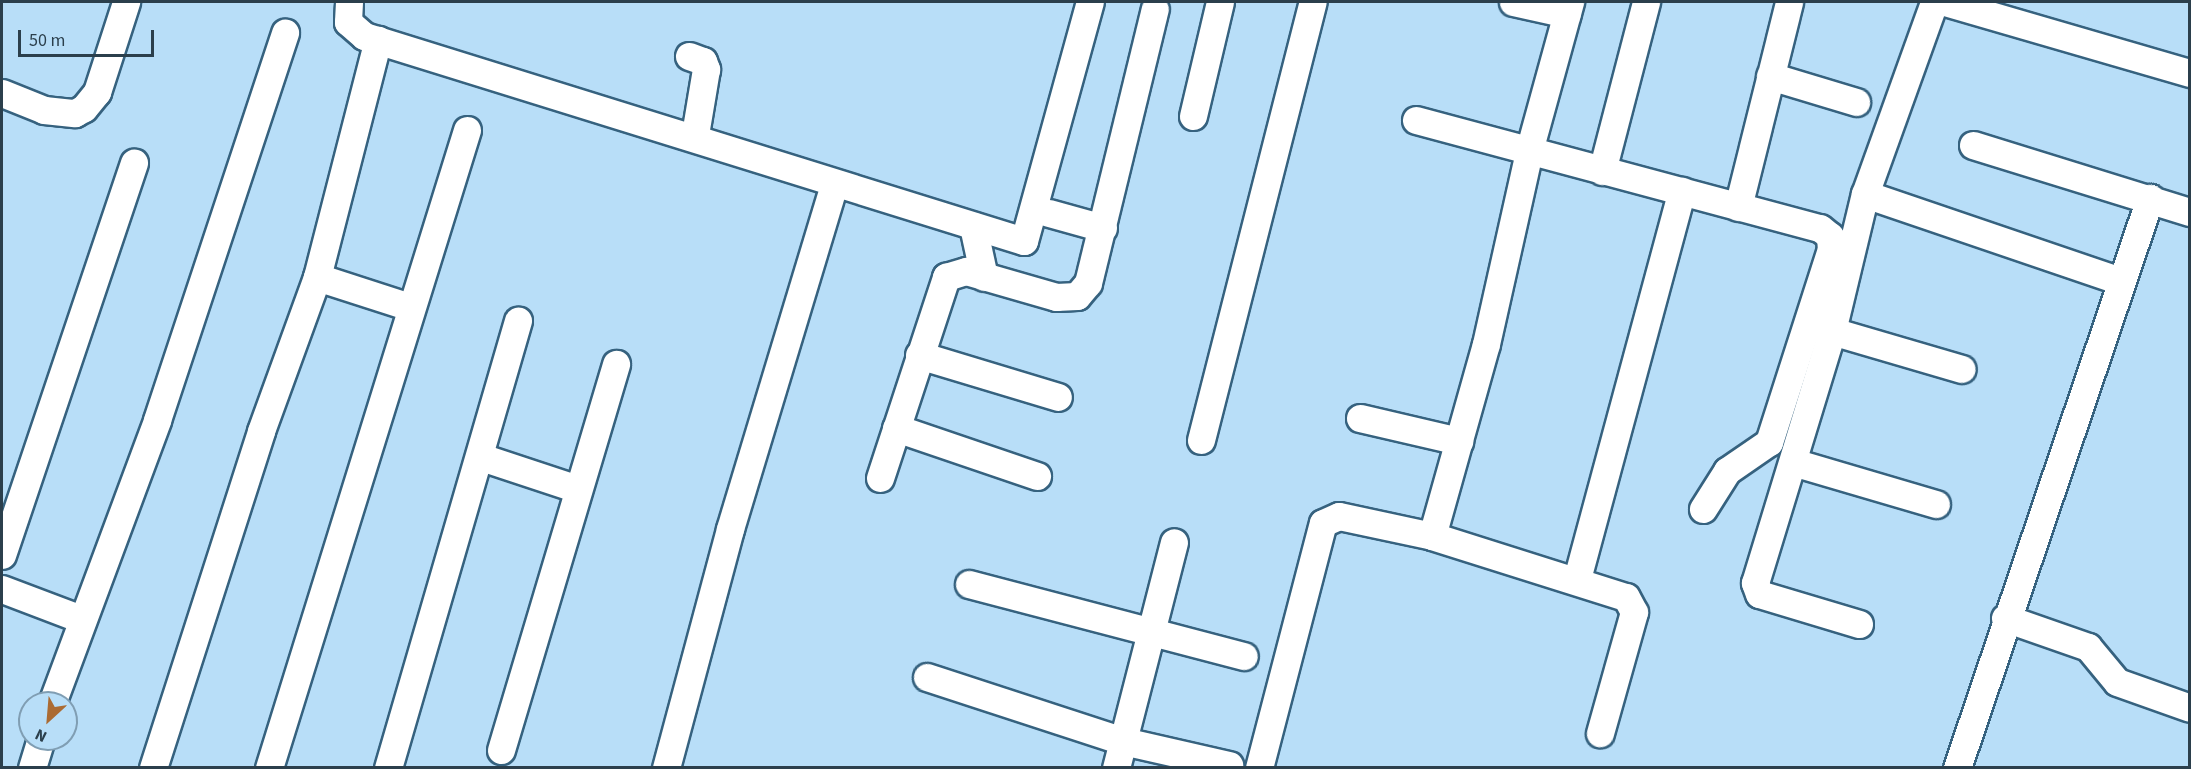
<!DOCTYPE html>
<html>
<head>
<meta charset="utf-8">
<style>
	body { margin:0 }
	#map { position:relative; width:2191px; height:769px; overflow:hidden; background:#b8def8; font-family:"Source Sans 3",sans-serif }
	div>[style] { position:absolute }
	[style*='--x'] { left:calc(var(--x)*1px); top:calc(var(--y)*1px); width:calc(var(--w)*1px); rotate:calc(var(--a)*1deg) }
	.roads { filter:drop-shadow(2px 0 #36627f) drop-shadow(-2px 0 #36627f) drop-shadow(0 2px #36627f) drop-shadow(0 -2px #36627f) }
	.minor>* { height:27px; margin:-13.5px; padding:0 13.5px; transform-origin:13.5px; border-radius:13.5px; background:#fff }
	span { translate:-50% -50%; white-space:nowrap; text-align:center; line-height:1.15; -webkit-text-stroke:4.5px #b8def8; paint-order:stroke }
	.frame { position:absolute; inset:0; border:3px solid #2b3f4c; pointer-events:none }
	.north { position:absolute; left:18px; top:691px; width:60px; height:60px; box-sizing:border-box; background:#b8def8; border:2px solid #809eb3; border-radius:50%; rotate:206deg; font-size:16px; font-weight:700; line-height:24px; text-align:center; color:#2b3f4c }
	.north::after { content:''; display:block; margin:auto; width:21px; height:27px; background:#ab6b33; clip-path:polygon(50% 0,100% 100%,50% 72%,0 100%) }
	.scale { position:absolute; left:18px; top:30px; width:136px; height:27px; box-sizing:border-box; border:3px solid #2b3f4c; border-top:0; padding-left:8px; font-size:18px; line-height:21px; white-space:nowrap; color:#2b3f4c; -webkit-text-stroke:4px #b8def8; paint-order:stroke }
</style>
</head>
<body>
<div id="map">
	<div class="roads">
		<div class="minor">
			<div style="--x:349;--y:2;--w:20;--a:93"></div>
			<div style="--x:348;--y:22;--w:21;--a:41"></div>
			<div style="--x:364;--y:36;--w:691;--a:17.26"></div>
			<div style="--x:1024;--y:241;--w:248;--a:-74.6"></div>
			<div style="--x:1513;--y:2;--w:55;--a:12.5"></div>
			<div style="--x:1945;--y:2;--w:255;--a:16.2"></div>
			<div style="--x:689;--y:56;--w:15;--a:20"></div>
			<div style="--x:703;--y:61;--w:9;--a:69"></div>
			<div style="--x:706;--y:69;--w:67;--a:99.5"></div>
			<div style="--x:1770;--y:76;--w:90;--a:16.8"></div>
			<div style="--x:2;--y:93;--w:45;--a:22"></div>
			<div style="--x:44;--y:110;--w:31;--a:6"></div>
			<div style="--x:75;--y:113;--w:10;--a:-29"></div>
			<div style="--x:84;--y:108;--w:21;--a:-51"></div>
			<div style="--x:97;--y:92;--w:95;--a:-72.1"></div>
			<div style="--x:1193;--y:116;--w:117;--a:-76.7"></div>
			<div style="--x:1416;--y:120;--w:418;--a:15"></div>
			<div style="--x:1820;--y:228;--w:13;--a:39"></div>
			<div style="--x:1830;--y:236;--w:13;--a:86"></div>
			<div style="--x:1831;--y:249;--w:203;--a:107.8"></div>
			<div style="--x:1769;--y:442;--w:51;--a:145.4"></div>
			<div style="--x:1727;--y:471;--w:45;--a:122.3"></div>
			<div style="--x:1973;--y:145;--w:227;--a:17.2"></div>
			<div style="--x:1602;--y:171;--w:175;--a:-75.4"></div>
			<div style="--x:1865;--y:194;--w:270;--a:18.8"></div>
			<div style="--x:1738;--y:207;--w:211;--a:-76"></div>
			<div style="--x:1049;--y:213;--w:56;--a:15.5"></div>
			<div style="--x:973;--y:226;--w:52;--a:77.8"></div>
			<div style="--x:317;--y:277;--w:98;--a:17.9"></div>
			<div style="--x:1832;--y:331;--w:135;--a:16.3"></div>
			<div style="--x:919;--y:355;--w:145;--a:16.8"></div>
			<div style="--x:1360;--y:418;--w:102;--a:13.1"></div>
			<div style="--x:896;--y:428;--w:149;--a:18.8"></div>
			<div style="--x:1201;--y:440;--w:452;--a:-75.7"></div>
			<div style="--x:481;--y:457;--w:102;--a:18.3"></div>
			<div style="--x:1793;--y:462;--w:149;--a:16.4"></div>
			<div style="--x:880;--y:478;--w:212;--a:-71.8"></div>
			<div style="--x:946;--y:277;--w:21;--a:-17"></div>
			<div style="--x:966;--y:271;--w:94;--a:16.1"></div>
			<div style="--x:1056;--y:297;--w:21;--a:-3"></div>
			<div style="--x:1077;--y:296;--w:17;--a:-50"></div>
			<div style="--x:1088;--y:283;--w:282;--a:-76.3"></div>
			<div style="--x:1432;--y:536;--w:199;--a:-74.3"></div>
			<div style="--x:1486;--y:344;--w:198;--a:-77.4"></div>
			<div style="--x:1529;--y:151;--w:155;--a:-74.6"></div>
			<div style="--x:2;--y:555;--w:414;--a:-71.4"></div>
			<div style="--x:1577;--y:579;--w:402;--a:-74.9"></div>
			<div style="--x:969;--y:584;--w:284;--a:14.7"></div>
			<div style="--x:2;--y:589;--w:85;--a:20.8"></div>
			<div style="--x:2005;--y:618;--w:88;--a:19.3"></div>
			<div style="--x:2088;--y:647;--w:45;--a:50.4"></div>
			<div style="--x:2117;--y:682;--w:77;--a:19.6"></div>
			<div style="--x:1859;--y:624;--w:104;--a:-163.3"></div>
			<div style="--x:1759;--y:594;--w:12;--a:-110"></div>
			<div style="--x:1755;--y:583;--w:264;--a:-73"></div>
			<div style="--x:1832;--y:331;--w:141;--a:-76.5"></div>
			<div style="--x:1865;--y:194;--w:204;--a:-70.2"></div>
			<div style="--x:927;--y:677;--w:206;--a:18.1"></div>
			<div style="--x:1123;--y:741;--w:109;--a:12.8"></div>
			<div style="--x:52;--y:703;--w:302;--a:-69.6"></div>
			<div style="--x:157;--y:420;--w:408;--a:-71.7"></div>
			<div style="--x:501;--y:750;--w:403;--a:-73.4"></div>
			<div style="--x:32;--y:768;--w:30;--a:-73"></div>
			<div style="--x:153;--y:768;--w:354;--a:-72.2"></div>
			<div style="--x:261;--y:431;--w:164;--a:-70"></div>
			<div style="--x:317;--y:277;--w:245;--a:-75.6"></div>
			<div style="--x:269;--y:768;--w:668;--a:-72.76"></div>
			<div style="--x:388;--y:768;--w:466;--a:-73.8"></div>
			<div style="--x:666;--y:768;--w:247;--a:-75"></div>
			<div style="--x:730;--y:529;--w:360;--a:-73.2"></div>
			<div style="--x:1116;--y:768;--w:233;--a:-75.6"></div>
			<div style="--x:1259;--y:768;--w:253;--a:-75.4"></div>
			<div style="--x:1323;--y:523;--w:17;--a:-24"></div>
			<div style="--x:1339;--y:516;--w:95;--a:12.1"></div>
			<div style="--x:1432;--y:536;--w:203;--a:17.5"></div>
			<div style="--x:1626;--y:597;--w:17;--a:62"></div>
			<div style="--x:1634;--y:612;--w:126;--a:105.7"></div>
			<div style="--x:1957;--y:768;--w:602;--a:-71.29"></div>
		</div>
	</div>
	<div class="frame"></div>
	<div class="north">N</div>
	<div class="scale">50 m</div>
</div>
</body>
</html>
